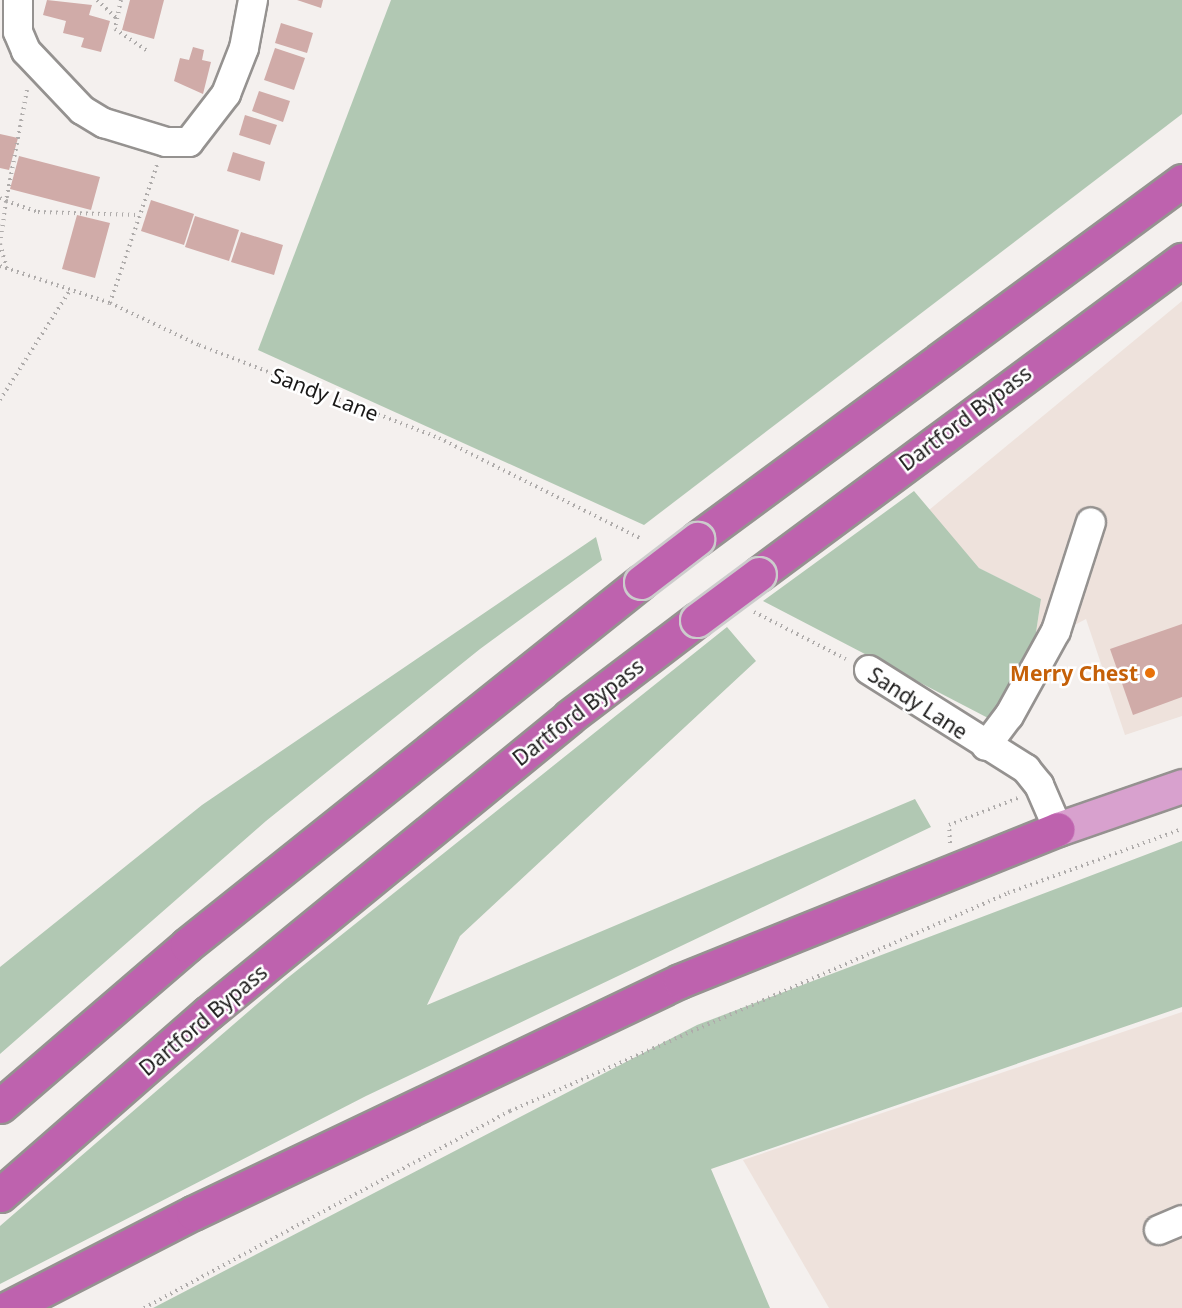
<!DOCTYPE html>
<html>
<head>
<meta charset="utf-8">
<style>
	body { margin:0 }
	#map { position:relative; width:1182px; height:1308px; overflow:hidden; background:#f4f0ee; font-family:"Noto Sans",sans-serif }
	div>[style] { position:absolute }
	[style*='--x'] { left:calc(var(--x)*1px); top:calc(var(--y)*1px); width:calc(var(--w)*1px); rotate:calc(var(--a)*1deg) }
	.built>* { inset:0; background:#eee2dc }
	.green>* { inset:0; background:#b1c8b3 }
	.building>* { inset:0; background:#d0aba8 }
	.path>* { height:4px; margin-top:-2px; transform-origin:0; background:repeating-linear-gradient(90deg,#afacab 0 1.5px,transparent 0 6px) }
	.roads { filter:drop-shadow(2px 0 #959290) drop-shadow(-2px 0 #959290) drop-shadow(0 2px #959290) drop-shadow(0 -2px #959290) }
	.minor>* { height:28px; margin:-14px; padding:0 14px; transform-origin:14px; border-radius:14px; background:#fff }
	.major>* { height:33px; margin:-16.5px; padding:0 16.5px; transform-origin:16.5px; border-radius:16.5px; background:#d8a1ce }
	.highway>* { height:33px; margin:-16.5px; padding:0 16.5px; transform-origin:16.5px; border-radius:16.5px; background:#be62ae }
	.bridges { filter:drop-shadow(2px 0 #ccc) drop-shadow(-2px 0 #ccc) drop-shadow(0 2px #ccc) drop-shadow(0 -2px #ccc) }
	.highway-bridge>* { height:33px; margin:-16.5px; padding:0 16.5px; transform-origin:16.5px; border-radius:16.5px; background:#be62ae }
	.dots>* { width:16px; height:16px; translate:-50% -50%; box-sizing:border-box; border:3px solid #fff; border-radius:50% }
	span { translate:-50% -50%; white-space:nowrap; text-align:center; line-height:1.15; -webkit-text-stroke:5px #fff; paint-order:stroke }
	.street-label { font-size:21px; color:#191817 }
	.food-label { font-size:21px; color:#c56008; font-weight:700 }
	.right { translate:-100% -50%; text-align:right }
</style>
</head>
<body>
<div id="map">
	<div class="built">
		<div style="clip-path:polygon(1182px 301px,1182px 716px,1125px 735px,1086px 619px,1034px 646px,1041px 599px,979px 568px,929px 510px)"></div>
		<div style="clip-path:polygon(1182px 1012px,1182px 1308px,829px 1308px,743px 1160px)"></div>
	</div>
	<div class="green">
		<div style="clip-path:polygon(391px 0,1182px 0,1182px 114px,644px 525px,258px 350px)"></div>
		<div style="clip-path:polygon(914px 491px,979px 568px,1041px 599px,1034px 646px,988px 718px,763px 601px)"></div>
		<div style="clip-path:polygon(596px 537px,602px 560px,480px 649px,266px 821px,0 1054px,0 967px,202px 805px)"></div>
		<div style="clip-path:polygon(727px 627px,756px 661px,460px 936px,427px 1005px,915px 799px,931px 827px,366px 1096px,0 1284px,0 1226px,285px 980px)"></div>
		<div style="clip-path:polygon(1182px 841px,1182px 1007px,711px 1169px,770px 1308px,153px 1308px,697px 1025px)"></div>
	</div>
	<div class="building">
		<div style="clip-path:polygon(47px 0,92px 5px,89px 15px,110px 21px,101px 52px,81px 47px,84px 38px,63px 33px,66px 21px,43px 15px)"></div>
		<div style="clip-path:polygon(130px 0,164px 0,154px 39px,122px 30px)"></div>
		<div style="clip-path:polygon(297px 0,323px 0,321px 8px)"></div>
		<div style="clip-path:polygon(281px 23px,313px 33px,307px 53px,275px 43px)"></div>
		<div style="clip-path:polygon(193px 47px,204px 50px,202px 60px,211px 62px,203px 94px,174px 81px,180px 58px,189px 60px)"></div>
		<div style="clip-path:polygon(275px 48px,305px 58px,294px 90px,264px 80px)"></div>
		<div style="clip-path:polygon(259px 91px,290px 101px,283px 122px,252px 111px)"></div>
		<div style="clip-path:polygon(245px 115px,277px 125px,270px 145px,239px 135px)"></div>
		<div style="clip-path:polygon(0 134px,18px 138px,9px 170px,0 168px)"></div>
		<div style="clip-path:polygon(233px 152px,265px 162px,260px 181px,227px 171px)"></div>
		<div style="clip-path:polygon(19px 156px,100px 177px,91px 210px,10px 189px)"></div>
		<div style="clip-path:polygon(151px 200px,194px 214px,184px 245px,141px 231px)"></div>
		<div style="clip-path:polygon(77px 215px,110px 223px,95px 278px,62px 269px)"></div>
		<div style="clip-path:polygon(195px 216px,239px 230px,229px 261px,185px 247px)"></div>
		<div style="clip-path:polygon(241px 232px,283px 245px,274px 275px,231px 262px)"></div>
		<div style="clip-path:polygon(1182px 624px,1182px 697px,1133px 715px,1110px 649px)"></div>
	</div>
	<div class="path">
		<div style="--x:97;--y:0;--w:26;--a:43"></div>
		<div style="--x:121;--y:0;--w:30;--a:102"></div>
		<div style="--x:115;--y:29;--w:41;--a:34.1"></div>
		<div style="--x:27;--y:90;--w:113;--a:100.7"></div>
		<div style="--x:6;--y:201;--w:34;--a:19"></div>
		<div style="--x:38;--y:212;--w:99;--a:1.7"></div>
		<div style="--x:0;--y:198;--w:7;--a:27"></div>
		<div style="--x:6;--y:201;--w:43;--a:97.9"></div>
		<div style="--x:0;--y:244;--w:26;--a:74"></div>
		<div style="--x:0;--y:266;--w:116;--a:18.6"></div>
		<div style="--x:110;--y:303;--w:98;--a:25.3"></div>
		<div style="--x:199;--y:345;--w:257;--a:21.2"></div>
		<div style="--x:439;--y:438;--w:227;--a:26.5"></div>
		<div style="--x:110;--y:303;--w:146;--a:-71.2"></div>
		<div style="--x:0;--y:400;--w:130;--a:-57.5"></div>
		<div style="--x:754;--y:612;--w:103;--a:27.1"></div>
		<div style="--x:950;--y:843;--w:18;--a:-93"></div>
		<div style="--x:949;--y:825;--w:74;--a:-21.4"></div>
		<div style="--x:144;--y:1308;--w:416;--a:-28.3"></div>
		<div style="--x:510;--y:1111;--w:544;--a:-23.64"></div>
		<div style="--x:1008;--y:893;--w:185;--a:-20.2"></div>
	</div>
	<div class="roads">
		<div class="minor">
			<div style="--x:18;--y:0;--w:32;--a:90"></div>
			<div style="--x:18;--y:32;--w:21;--a:67"></div>
			<div style="--x:26;--y:51;--w:81;--a:46.5"></div>
			<div style="--x:82;--y:110;--w:26;--a:31"></div>
			<div style="--x:104;--y:123;--w:65;--a:17"></div>
			<div style="--x:166;--y:142;--w:23;--a:0"></div>
			<div style="--x:189;--y:142;--w:61;--a:-52.4"></div>
			<div style="--x:226;--y:94;--w:49;--a:-68.6"></div>
			<div style="--x:244;--y:48;--w:49;--a:-79.4"></div>
			<div style="--x:869;--y:670;--w:186;--a:32.2"></div>
			<div style="--x:1026;--y:769;--w:21;--a:51"></div>
			<div style="--x:1039;--y:785;--w:48;--a:66.6"></div>
			<div style="--x:986;--y:746;--w:38;--a:-53"></div>
			<div style="--x:1009;--y:716;--w:97;--a:-61.1"></div>
			<div style="--x:1056;--y:631;--w:114;--a:-72.2"></div>
			<div style="--x:1159;--y:1230;--w:25;--a:-23"></div>
		</div>
		<div class="major">
			<div style="--x:1058;--y:829;--w:131;--a:-19.1"></div>
		</div>
		<div class="highway">
			<div style="--x:697;--y:539;--w:603;--a:-36.43"></div>
			<div style="--x:759;--y:574;--w:527;--a:-36.59"></div>
			<div style="--x:0;--y:1106;--w:247;--a:-40.7"></div>
			<div style="--x:187;--y:945;--w:581;--a:-38.64"></div>
			<div style="--x:0;--y:1195;--w:276;--a:-41.2"></div>
			<div style="--x:208;--y:1013;--w:467;--a:-39.3"></div>
			<div style="--x:569;--y:717;--w:161;--a:-37.2"></div>
			<div style="--x:8;--y:1308;--w:208;--a:-27.2"></div>
			<div style="--x:193;--y:1213;--w:539;--a:-25.47"></div>
			<div style="--x:680;--y:981;--w:407;--a:-21.9"></div>
		</div>
	</div>
	<div class="bridges">
		<div class="highway-bridge">
			<div style="--x:641;--y:582;--w:71;--a:-37.5"></div>
			<div style="--x:697;--y:620;--w:77;--a:-36.6"></div>
		</div>
	</div>
	<div class="dots">
		<div style="left:1150px;top:673px;background:#e8710a"></div>
	</div>
	<div class="street-label">
		<span style="left:325px;top:394px;rotate:21deg">Sandy Lane</span>
		<span style="left:965px;top:418px;rotate:-37deg">Dartford Bypass</span>
		<span style="left:918px;top:703px;rotate:33deg">Sandy Lane</span>
		<span style="left:578px;top:712px;rotate:-38deg">Dartford Bypass</span>
		<span style="left:203px;top:1020px;rotate:-40deg">Dartford Bypass</span>
	</div>
	<div class="food-label">
		<span class="right" style="left:1138px;top:673px">Merry Chest</span>
	</div>
</div>
</body>
</html>
